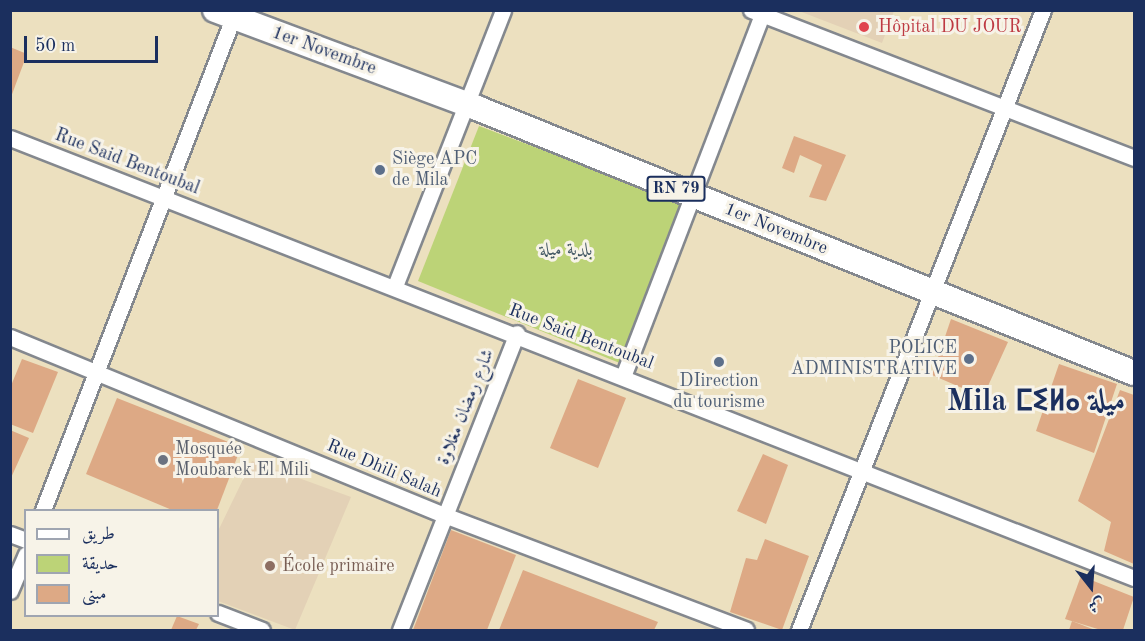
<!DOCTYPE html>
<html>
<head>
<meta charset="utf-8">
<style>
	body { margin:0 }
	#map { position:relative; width:1145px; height:641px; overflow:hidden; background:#ece0bf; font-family:"Old Standard TT",Amiri,"Noto Sans Tifinagh",serif }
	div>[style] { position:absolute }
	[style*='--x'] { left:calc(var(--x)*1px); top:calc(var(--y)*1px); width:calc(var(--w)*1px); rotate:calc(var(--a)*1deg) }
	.built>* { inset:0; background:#e3d1b6 }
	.green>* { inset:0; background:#bcd377 }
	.building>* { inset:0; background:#dda985 }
	.roads { filter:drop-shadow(2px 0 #84888e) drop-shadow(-2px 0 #84888e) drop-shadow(0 2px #84888e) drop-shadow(0 -2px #84888e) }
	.street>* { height:15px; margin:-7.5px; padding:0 7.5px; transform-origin:7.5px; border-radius:7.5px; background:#fff }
	.primary>* { height:24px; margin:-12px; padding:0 12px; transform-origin:12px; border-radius:12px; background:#fff }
	.dots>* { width:16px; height:16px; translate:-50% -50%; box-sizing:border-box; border:3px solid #f7f3e8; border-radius:50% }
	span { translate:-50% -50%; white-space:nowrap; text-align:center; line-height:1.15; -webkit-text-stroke:6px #f7f3e8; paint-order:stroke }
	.shield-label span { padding:2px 4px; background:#f7f3e8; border:2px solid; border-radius:4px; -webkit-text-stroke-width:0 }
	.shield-label { font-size:16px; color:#1b2f5e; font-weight:700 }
	.health-label { font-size:18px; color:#be3a42 }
	.left { translate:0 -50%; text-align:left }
	.street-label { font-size:18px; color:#1b2f5e }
	.service-label { font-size:18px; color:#4e5e75 }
	.right { translate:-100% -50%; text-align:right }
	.park-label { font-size:18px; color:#435864 }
	.worship-label { font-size:18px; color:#5b616d }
	.education-label { font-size:18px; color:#785e54 }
	.town-label { font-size:30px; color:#1b2f5e; font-weight:700 }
	.frame { position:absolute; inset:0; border:12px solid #1b2f5e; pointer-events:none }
	.legend { position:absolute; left:24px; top:509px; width:195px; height:108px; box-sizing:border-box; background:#f7f3e8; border:2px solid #9fa5b1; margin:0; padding:8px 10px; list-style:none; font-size:18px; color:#1b2f5e }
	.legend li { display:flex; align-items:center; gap:12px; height:30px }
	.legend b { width:30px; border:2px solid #9fa5b1 }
	.north { position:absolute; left:1061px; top:557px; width:60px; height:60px; -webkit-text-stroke:4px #f7f3e8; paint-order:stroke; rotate:163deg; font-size:16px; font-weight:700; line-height:24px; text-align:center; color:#1b2f5e }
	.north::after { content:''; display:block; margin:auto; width:21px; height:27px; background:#1b2f5e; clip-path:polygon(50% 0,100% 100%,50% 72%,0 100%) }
	.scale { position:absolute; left:24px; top:36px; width:134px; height:27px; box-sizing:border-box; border:3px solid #1b2f5e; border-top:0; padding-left:8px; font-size:18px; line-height:21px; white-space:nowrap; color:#1b2f5e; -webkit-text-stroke:4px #f7f3e8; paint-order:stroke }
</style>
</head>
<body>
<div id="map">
	<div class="built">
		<div style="clip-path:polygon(799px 11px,894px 11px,882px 43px)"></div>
		<div style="clip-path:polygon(252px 461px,351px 497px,295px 630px,218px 601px,218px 531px)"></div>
	</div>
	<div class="green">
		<div style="clip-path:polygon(479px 126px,689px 205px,627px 366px,418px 281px)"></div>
	</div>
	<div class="building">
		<div style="clip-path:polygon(10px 47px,27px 54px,11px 97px,10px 97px)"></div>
		<div style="clip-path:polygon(794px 136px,846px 155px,826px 201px,809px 197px,822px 165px,800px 155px,794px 173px,782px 168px)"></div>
		<div style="clip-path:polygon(951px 319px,1008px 342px,983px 397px,932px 375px)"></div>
		<div style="clip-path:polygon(22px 359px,58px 372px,33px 433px,10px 424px,10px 388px)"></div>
		<div style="clip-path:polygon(1059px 364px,1117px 384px,1094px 453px,1036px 431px)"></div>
		<div style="clip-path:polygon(578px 379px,626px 398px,598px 468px,550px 448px)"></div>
		<div style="clip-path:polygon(1120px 390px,1134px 395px,1134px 564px,1104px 551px,1111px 522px,1078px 501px)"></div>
		<div style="clip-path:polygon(117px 398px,241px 447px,217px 510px,172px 510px,86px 474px)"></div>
		<div style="clip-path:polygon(10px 430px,29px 438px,10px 480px)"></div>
		<div style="clip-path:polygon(763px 454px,788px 465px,766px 524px,737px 511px)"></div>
		<div style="clip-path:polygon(451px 530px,516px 555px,487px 630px,413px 630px)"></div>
		<div style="clip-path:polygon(765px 539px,809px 556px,782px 630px,730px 612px,746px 558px,757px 560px)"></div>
		<div style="clip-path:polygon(523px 570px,658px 622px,654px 630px,499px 630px)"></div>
		<div style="clip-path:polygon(1081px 576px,1134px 597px,1123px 630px,1101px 630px,1065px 619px)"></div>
		<div style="clip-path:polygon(177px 616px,199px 624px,196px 630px,171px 630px)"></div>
		<div style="clip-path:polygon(1072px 621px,1095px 630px,1069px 630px)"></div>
	</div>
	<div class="roads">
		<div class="street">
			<div style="--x:751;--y:10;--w:411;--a:21.1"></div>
			<div style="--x:10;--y:138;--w:1207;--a:21.38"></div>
			<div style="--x:395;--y:286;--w:296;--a:-68.6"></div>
			<div style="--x:10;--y:337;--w:469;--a:22.3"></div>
			<div style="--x:444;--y:515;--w:323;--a:20.8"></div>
			<div style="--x:624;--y:374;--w:385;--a:-69"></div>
			<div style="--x:43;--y:510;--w:536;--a:-68.89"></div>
			<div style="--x:10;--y:534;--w:17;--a:21"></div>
			<div style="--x:10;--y:591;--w:40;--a:-66.6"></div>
			<div style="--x:218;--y:613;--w:47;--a:21.1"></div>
			<div style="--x:400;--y:630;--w:319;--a:-68.5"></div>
			<div style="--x:799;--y:630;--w:666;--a:-68.52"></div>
		</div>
		<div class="primary">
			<div style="--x:215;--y:10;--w:280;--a:20.5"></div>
			<div style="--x:477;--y:108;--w:708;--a:21.97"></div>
		</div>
	</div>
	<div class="dots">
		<div style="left:864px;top:27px;background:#e0444e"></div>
		<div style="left:380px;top:170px;background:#5c6f8a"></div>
		<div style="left:969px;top:359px;background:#5c6f8a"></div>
		<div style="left:719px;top:362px;background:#5c6f8a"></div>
		<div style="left:163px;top:460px;background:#6b7280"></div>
		<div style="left:270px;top:566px;background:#8d6e63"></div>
	</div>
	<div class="shield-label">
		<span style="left:676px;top:189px">RN 79</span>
	</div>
	<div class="health-label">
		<span class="left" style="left:878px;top:27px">Hôpital DU JOUR</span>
	</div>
	<div class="street-label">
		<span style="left:324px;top:51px;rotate:20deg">1er Novembre</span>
		<span style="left:127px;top:162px;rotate:21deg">Rue Said Bentoubal</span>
		<span style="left:776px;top:229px;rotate:22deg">1er Novembre</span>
		<span style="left:581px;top:337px;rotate:21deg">Rue Said Bentoubal</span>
		<span style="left:466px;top:407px;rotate:-68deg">شارع رمضان مغلاوة</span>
		<span style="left:384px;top:469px;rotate:23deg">Rue Dhili Salah</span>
	</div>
	<div class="service-label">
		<span class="left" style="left:392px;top:170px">Siège APC<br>de Mila</span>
		<span class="right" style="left:957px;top:359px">POLICE<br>ADMINISTRATIVE</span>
		<span style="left:719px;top:392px">DIirection<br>du tourisme</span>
	</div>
	<div class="park-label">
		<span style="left:566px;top:250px">بلدية ميلة</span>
	</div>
	<div class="worship-label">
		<span class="left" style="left:175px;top:460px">Mosquée<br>Moubarek El Mili</span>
	</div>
	<div class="education-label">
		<span class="left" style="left:282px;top:566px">École primaire</span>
	</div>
	<div class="town-label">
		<span style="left:1036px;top:402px">Mila ⵎⵉⵍⴰ ميلة</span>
	</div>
	<div class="frame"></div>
	<ul class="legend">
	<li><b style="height:8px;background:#fff"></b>طريق</li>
	<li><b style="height:16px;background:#bcd377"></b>حديقة</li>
	<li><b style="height:16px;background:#dda985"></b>مبنى</li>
	</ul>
	<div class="north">ش</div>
	<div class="scale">50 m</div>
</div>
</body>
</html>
